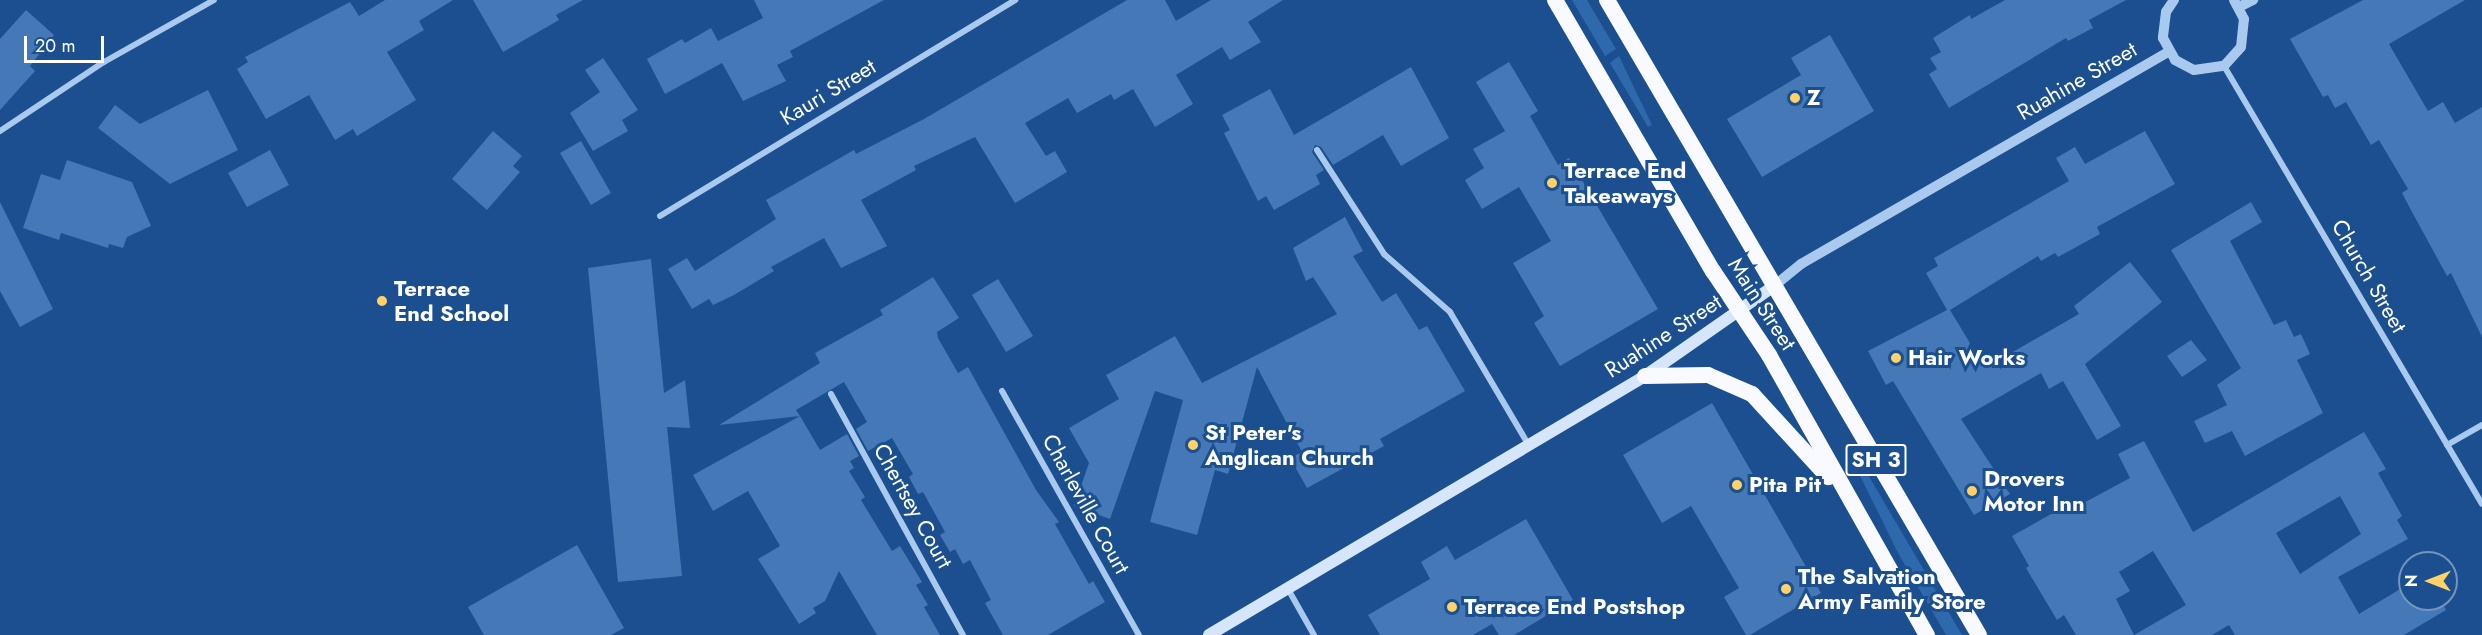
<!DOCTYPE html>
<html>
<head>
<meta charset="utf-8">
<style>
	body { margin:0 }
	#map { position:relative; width:2482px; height:635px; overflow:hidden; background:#1b4f8f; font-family:Jost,sans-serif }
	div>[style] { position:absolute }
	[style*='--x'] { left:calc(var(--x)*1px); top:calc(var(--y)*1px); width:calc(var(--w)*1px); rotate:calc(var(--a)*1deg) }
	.green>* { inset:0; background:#2e69ad }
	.building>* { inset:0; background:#4478b7 }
	.minor>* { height:6px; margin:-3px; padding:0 3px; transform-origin:3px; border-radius:3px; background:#a9c9ee }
	.tertiary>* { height:10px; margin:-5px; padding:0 5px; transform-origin:5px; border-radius:5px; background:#a9c9ee }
	.secondary>* { height:12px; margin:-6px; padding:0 6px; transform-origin:6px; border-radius:6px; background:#d6e6fa }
	.trunk>* { height:16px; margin:-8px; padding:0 8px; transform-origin:8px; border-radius:8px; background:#f8faff }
	.dots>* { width:16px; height:16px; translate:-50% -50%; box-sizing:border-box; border:3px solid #1b4f8f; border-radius:50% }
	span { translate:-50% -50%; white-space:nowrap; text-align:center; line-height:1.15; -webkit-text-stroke:6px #1b4f8f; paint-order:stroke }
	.shield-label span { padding:2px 4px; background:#1b4f8f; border:2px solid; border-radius:4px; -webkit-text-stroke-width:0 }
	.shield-label { font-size:21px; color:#fff; font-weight:700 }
	.street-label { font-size:22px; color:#fff }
	.poi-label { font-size:22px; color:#fff; font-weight:700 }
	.left { translate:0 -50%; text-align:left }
	.north { position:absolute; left:2398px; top:551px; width:60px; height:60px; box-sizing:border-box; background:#1b4f8f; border:2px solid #7695bc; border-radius:50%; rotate:270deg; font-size:16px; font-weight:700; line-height:24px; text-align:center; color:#fff }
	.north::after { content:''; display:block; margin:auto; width:21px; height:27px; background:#ffd166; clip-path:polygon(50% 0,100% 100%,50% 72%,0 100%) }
	.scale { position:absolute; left:24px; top:36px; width:80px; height:27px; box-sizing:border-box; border:3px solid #fff; border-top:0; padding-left:8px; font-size:18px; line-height:21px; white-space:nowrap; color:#fff; -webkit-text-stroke:4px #1b4f8f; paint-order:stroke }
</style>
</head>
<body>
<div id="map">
	<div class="green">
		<div style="clip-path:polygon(1572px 0,1587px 0,1616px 49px,1605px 56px)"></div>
		<div style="clip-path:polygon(1619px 56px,1652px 125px,1648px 127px,1610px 63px)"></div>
		<div style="clip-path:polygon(1850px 444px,1962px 635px,1946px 635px,1898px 553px,1846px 447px)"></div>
	</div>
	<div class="building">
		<div style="clip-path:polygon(385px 0,453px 0,419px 21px,424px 30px,387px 52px,416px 100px,357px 136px,353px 129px,335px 140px,309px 95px,266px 119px,237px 69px,248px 62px,245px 57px,350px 2px,359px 16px)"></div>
		<div style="clip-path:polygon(473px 0,583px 0,556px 15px,559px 20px,503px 52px)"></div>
		<div style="clip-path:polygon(754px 0,884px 0,790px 51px,793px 57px,777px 65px,786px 81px,743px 101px,722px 63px,665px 94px,647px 59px,682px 39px,685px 43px,711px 28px,718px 41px,763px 18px)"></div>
		<div style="clip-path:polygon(1127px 0,1165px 0,1176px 21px,1211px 0,1283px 0,1248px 22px,1261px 42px,1230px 60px,1222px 47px,1176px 75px,1193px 104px,1155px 127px,1133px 89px,1114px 100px,1111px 94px,1077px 113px,1068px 98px,1025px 123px,1046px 156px,1055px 151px,1067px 172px,1015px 203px,975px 137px,914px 166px,916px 170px,861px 200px,887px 246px,841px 268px,824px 238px,771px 267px,774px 271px,734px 295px,713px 305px,709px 299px,692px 309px,668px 269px,687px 258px,695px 271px,776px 219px,766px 200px,854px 150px,856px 154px,924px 119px)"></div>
		<div style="clip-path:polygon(2005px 0,2126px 0,2089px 20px,2093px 28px,2068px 41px,2066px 38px,1949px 108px,1929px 74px,1937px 69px,1930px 58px,1941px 52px,1933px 38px,1970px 15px,1971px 19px)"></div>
		<div style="clip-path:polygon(2363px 0,2465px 0,2389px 44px,2428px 111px,2443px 102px,2455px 123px,2482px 107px,2482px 337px,2451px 273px,2447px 276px,2412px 212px,2402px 193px,2408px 189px,2379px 140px,2371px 145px,2346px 102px,2335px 108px,2328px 95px,2323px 97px,2290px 39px)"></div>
		<div style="clip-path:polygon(26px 10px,54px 35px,30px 66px,35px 71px,0 110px,0 39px)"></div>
		<div style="clip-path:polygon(1830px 35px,1874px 111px,1762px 177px,1727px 119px,1801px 75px,1791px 58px)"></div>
		<div style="clip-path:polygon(603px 58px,638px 110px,622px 120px,628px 131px,593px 151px,570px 113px,600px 92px,585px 70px)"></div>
		<div style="clip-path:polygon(1509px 62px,1538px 111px,1530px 116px,1558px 165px,1569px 158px,1658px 309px,1560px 366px,1534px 323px,1544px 316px,1513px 263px,1551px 241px,1519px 187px,1482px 209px,1465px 180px,1484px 168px,1473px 149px,1505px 131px,1476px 82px)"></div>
		<div style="clip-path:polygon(1411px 67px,1449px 138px,1401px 166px,1383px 135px,1333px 165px,1321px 147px,1315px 145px,1312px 152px,1324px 170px,1316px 175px,1320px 184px,1274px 210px,1266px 196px,1258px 201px,1224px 133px,1230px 130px,1222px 115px,1270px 89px,1294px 135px)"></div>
		<div style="clip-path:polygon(208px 90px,238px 150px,170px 184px,98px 128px,115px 105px,140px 124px)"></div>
		<div style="clip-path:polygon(493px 131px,522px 156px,513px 166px,520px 172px,487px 210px,452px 179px)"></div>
		<div style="clip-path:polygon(2145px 131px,2175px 184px,2097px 227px,2100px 234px,2058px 257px,2055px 253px,2041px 261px,2038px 256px,1950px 310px,1985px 368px,2079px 314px,2074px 306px,2130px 262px,2162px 302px,2085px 364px,2121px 426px,2097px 440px,2063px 381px,2049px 389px,2041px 373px,1961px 419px,2010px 494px,1974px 515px,1893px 381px,1886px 385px,1868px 351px,1947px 310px,1926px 273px,1938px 266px,1934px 258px,2069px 181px,2056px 158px,2075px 147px,2085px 164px)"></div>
		<div style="clip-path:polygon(581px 141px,611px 193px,591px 205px,560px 153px)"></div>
		<div style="clip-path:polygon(270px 150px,289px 185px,247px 207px,228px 173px)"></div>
		<div style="clip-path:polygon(67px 160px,132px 182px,151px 226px,127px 237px,123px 248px,109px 244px,108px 248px,61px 233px,59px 240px,23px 228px,41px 174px,60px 180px)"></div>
		<div style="clip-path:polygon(0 202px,53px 309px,20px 327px,0 291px)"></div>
		<div style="clip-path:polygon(2251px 202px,2262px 222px,2230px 241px,2274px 325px,2286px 320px,2294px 337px,2301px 334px,2310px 354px,2297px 360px,2323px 413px,2245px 456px,2232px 431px,2205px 443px,2194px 421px,2227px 405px,2217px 385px,2241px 368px,2171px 250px)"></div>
		<div style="clip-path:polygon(1345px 217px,1363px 251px,1353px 256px,1382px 302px,1396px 293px,1419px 330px,1427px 326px,1465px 391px,1380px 439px,1384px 446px,1307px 488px,1290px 458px,1302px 452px,1257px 367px,1228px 474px,1215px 470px,1197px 535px,1150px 522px,1183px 400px,1155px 391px,1110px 519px,1074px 506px,1089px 463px,1069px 428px,1119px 399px,1106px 375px,1175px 336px,1202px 383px,1337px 314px,1313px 277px,1306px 281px,1293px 248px)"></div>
		<div style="clip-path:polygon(651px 259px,664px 393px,685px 380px,690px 428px,667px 427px,682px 576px,618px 582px,588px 268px)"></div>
		<div style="clip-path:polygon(933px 277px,959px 318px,937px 332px,938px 338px,958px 373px,968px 367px,1036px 490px,1059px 522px,1055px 524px,1089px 584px,1093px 581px,1105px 602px,1048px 635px,1003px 635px,985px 603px,991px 600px,970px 560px,963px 564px,955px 549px,950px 552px,940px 535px,945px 532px,923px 492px,918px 494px,909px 477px,913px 474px,892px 438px,868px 451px,856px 429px,867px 422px,844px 382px,796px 410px,800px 416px,719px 425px,820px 363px,815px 353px,883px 315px,880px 310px)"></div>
		<div style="clip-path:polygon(998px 279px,1033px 336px,1006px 352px,972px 295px)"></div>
		<div style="clip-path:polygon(2191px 340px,2207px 360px,2182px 377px,2167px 356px)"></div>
		<div style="clip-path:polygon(1712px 403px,1821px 593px,1750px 635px,1746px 635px,1724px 597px,1739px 588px,1691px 506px,1662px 523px,1623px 455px)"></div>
		<div style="clip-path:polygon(800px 416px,820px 450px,847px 434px,859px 456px,850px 461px,854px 468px,849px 471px,865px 497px,861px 500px,892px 551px,900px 546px,922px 582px,916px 585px,928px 605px,924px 607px,940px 635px,877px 635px,839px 571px,825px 601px,813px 608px,816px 613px,799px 624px,758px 559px,780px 546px,748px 491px,713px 511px,693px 475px)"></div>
		<div style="clip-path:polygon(evenodd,2364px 432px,2386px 469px,2378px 473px,2402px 516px,2397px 520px,2408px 539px,2338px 577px,2359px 614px,2410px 583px,2410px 599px,2440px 599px,2446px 610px,2404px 635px,2235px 635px,2229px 625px,2212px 635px,2076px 635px,2064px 615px,2057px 620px,2026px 568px,2029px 566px,2012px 536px,2060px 509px,2063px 514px,2130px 478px,2118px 454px,2144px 441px,2193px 532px,2364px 432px,2340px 496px,2361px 534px,2300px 574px,2276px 533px,2340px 496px,2364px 432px,2153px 551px,2186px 605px,2134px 635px,2116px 599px,2130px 591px,2119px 572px,2153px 551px)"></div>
		<div style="clip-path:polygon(1526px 519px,1573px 600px,1514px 635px,1499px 635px,1492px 624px,1473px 635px,1380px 635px,1368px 615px,1430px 579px,1421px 562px,1447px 546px,1455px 560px)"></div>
		<div style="clip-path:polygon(577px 545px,624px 628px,611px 635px,484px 635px,468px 607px)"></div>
	</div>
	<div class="minor">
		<div style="--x:2224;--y:66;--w:508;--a:59.5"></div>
		<div style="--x:0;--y:131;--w:125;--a:-33.6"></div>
		<div style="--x:104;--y:62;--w:126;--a:-29.4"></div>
		<div style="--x:1317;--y:150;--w:124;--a:57.2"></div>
		<div style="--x:1384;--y:254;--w:88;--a:41.3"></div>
		<div style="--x:1450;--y:312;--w:153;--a:59.4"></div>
		<div style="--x:660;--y:216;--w:416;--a:-31.3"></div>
		<div style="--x:1002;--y:391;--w:280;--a:60.7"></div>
		<div style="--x:831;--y:394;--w:275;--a:61.3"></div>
		<div style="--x:2447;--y:445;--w:40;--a:-29.7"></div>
		<div style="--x:1288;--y:589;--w:53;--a:60.5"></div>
	</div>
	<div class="tertiary">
		<div style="--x:2174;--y:0;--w:14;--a:124"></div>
		<div style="--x:2166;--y:12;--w:26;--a:97"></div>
		<div style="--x:2163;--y:38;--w:25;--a:61"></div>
		<div style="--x:2175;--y:60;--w:21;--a:28"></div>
		<div style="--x:2194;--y:70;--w:30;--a:-8"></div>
		<div style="--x:2224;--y:66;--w:25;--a:-48"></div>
		<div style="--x:2241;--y:47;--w:28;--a:-84"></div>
		<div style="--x:2244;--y:19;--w:21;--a:-118"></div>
		<div style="--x:2239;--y:7;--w:16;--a:-27"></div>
		<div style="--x:1774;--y:286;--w:35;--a:-39"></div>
		<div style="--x:1801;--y:264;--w:424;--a:-30"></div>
	</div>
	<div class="secondary">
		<div style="--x:1209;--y:635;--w:507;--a:-30.71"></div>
		<div style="--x:1645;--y:376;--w:157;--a:-34.9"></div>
	</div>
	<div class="trunk">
		<div style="--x:1555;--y:0;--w:314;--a:59.8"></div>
		<div style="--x:1713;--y:271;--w:101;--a:56.3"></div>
		<div style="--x:1769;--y:355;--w:322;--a:60.6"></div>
		<div style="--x:1607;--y:0;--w:736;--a:59.64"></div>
		<div style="--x:1645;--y:376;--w:63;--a:-0.9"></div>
		<div style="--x:1708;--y:375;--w:48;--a:23.4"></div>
		<div style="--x:1752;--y:394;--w:113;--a:47.5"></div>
	</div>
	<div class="dots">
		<div style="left:1795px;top:98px;background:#ffd166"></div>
		<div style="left:1552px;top:183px;background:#ffd166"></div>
		<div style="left:382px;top:301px;background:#ffd166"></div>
		<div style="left:1896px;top:358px;background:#ffd166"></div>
		<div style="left:1193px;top:445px;background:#ffd166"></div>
		<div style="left:1737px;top:485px;background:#ffd166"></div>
		<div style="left:1972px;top:491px;background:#ffd166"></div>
		<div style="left:1786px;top:589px;background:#ffd166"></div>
		<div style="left:1452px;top:607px;background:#ffd166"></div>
	</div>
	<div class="shield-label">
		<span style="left:1876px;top:460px">SH 3</span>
	</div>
	<div class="street-label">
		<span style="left:2077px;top:81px;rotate:-30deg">Ruahine Street</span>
		<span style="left:828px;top:92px;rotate:-31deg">Kauri Street</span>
		<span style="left:2369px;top:276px;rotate:60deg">Church Street</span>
		<span style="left:1762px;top:304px;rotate:57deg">Main Street</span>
		<span style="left:1663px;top:336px;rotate:-33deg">Ruahine Street</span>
		<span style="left:1086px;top:504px;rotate:61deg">Charleville Court</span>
		<span style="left:913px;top:506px;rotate:61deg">Chertsey Court</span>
	</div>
	<div class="poi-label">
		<span class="left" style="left:1807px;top:98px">Z</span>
		<span class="left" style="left:1564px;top:183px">Terrace End<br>Takeaways</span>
		<span class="left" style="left:394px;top:301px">Terrace<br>End School</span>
		<span class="left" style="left:1908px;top:358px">Hair Works</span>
		<span class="left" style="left:1205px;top:445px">St Peter's<br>Anglican Church</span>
		<span class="left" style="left:1984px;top:491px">Drovers<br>Motor Inn</span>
		<span class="left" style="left:1749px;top:485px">Pita Pit</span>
		<span class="left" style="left:1798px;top:589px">The Salvation<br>Army Family Store</span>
		<span class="left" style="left:1464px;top:607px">Terrace End Postshop</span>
	</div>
	<div class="north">N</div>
	<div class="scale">20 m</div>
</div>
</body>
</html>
